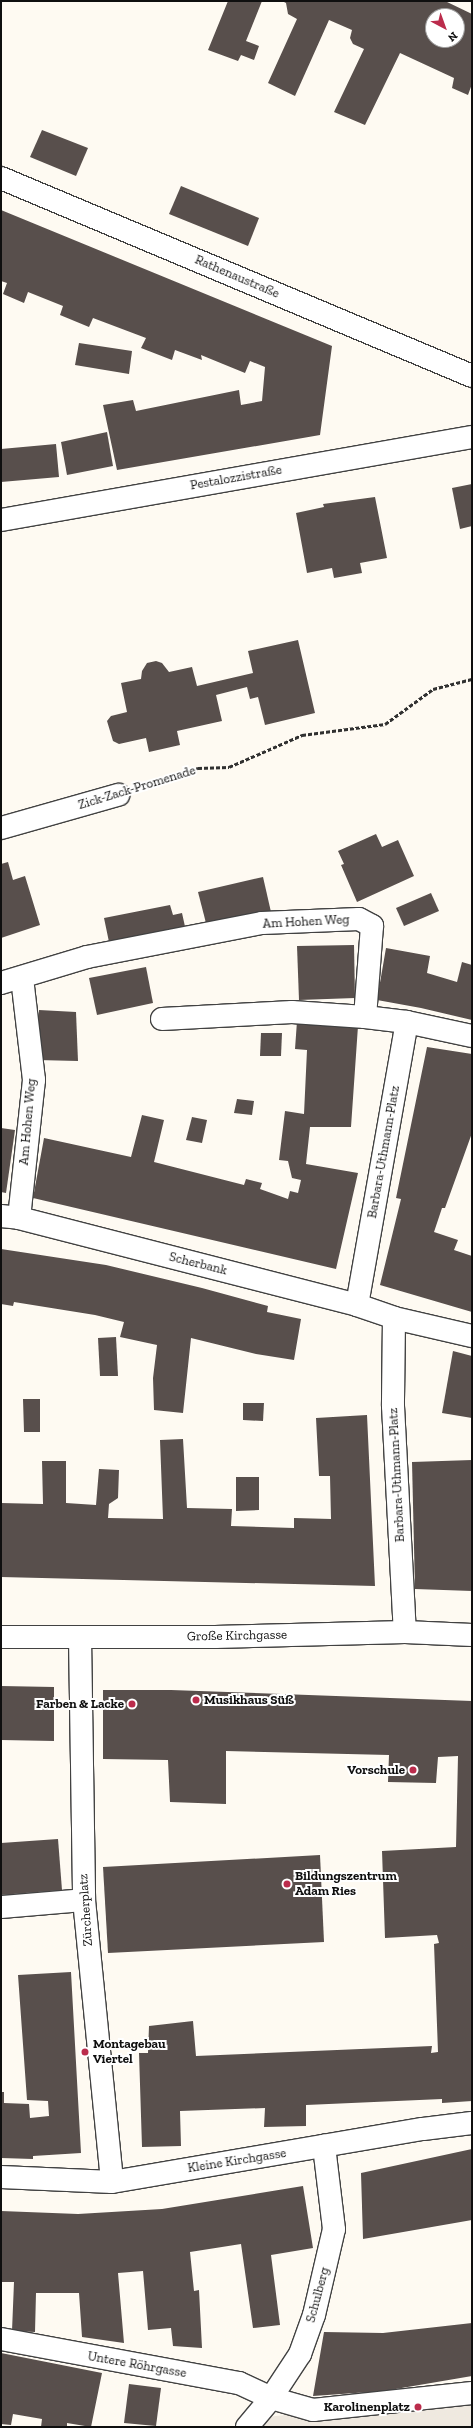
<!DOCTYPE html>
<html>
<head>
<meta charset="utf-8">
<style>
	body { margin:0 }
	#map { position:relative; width:473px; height:2428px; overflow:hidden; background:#fefaf2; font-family:"Zilla Slab",serif }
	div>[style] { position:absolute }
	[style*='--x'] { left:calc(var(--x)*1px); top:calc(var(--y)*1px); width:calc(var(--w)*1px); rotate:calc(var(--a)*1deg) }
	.plaza>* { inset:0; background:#efe9e0 }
	.building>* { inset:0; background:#584f4c }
	.path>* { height:2.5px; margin-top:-1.25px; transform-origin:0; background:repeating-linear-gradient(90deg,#313131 0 4px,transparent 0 6px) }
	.roads { filter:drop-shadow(1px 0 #424242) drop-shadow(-1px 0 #424242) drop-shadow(0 1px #424242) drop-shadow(0 -1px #424242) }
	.minor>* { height:22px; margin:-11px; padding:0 11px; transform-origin:11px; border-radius:11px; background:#fff }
	.dots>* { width:11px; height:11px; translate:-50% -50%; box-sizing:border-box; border:2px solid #fff; border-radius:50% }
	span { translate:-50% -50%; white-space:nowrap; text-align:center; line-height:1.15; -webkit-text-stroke:4px #fff; paint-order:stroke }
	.street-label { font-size:13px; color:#0f0f0f }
	.poi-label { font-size:13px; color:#0f0f0f; font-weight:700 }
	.left { translate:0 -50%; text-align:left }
	.right { translate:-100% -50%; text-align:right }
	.frame { position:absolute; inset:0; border:2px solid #0f0f0f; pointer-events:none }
	.north { position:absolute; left:425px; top:8px; width:40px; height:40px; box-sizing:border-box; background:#fff; border:1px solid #9f9f9f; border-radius:50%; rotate:139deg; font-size:11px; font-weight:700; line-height:16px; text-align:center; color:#0f0f0f }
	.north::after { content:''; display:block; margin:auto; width:14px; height:18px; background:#bb2c4c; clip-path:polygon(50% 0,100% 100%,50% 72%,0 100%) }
</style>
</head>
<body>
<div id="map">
	<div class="plaza">
		<div style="clip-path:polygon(472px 2396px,472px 2427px,250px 2427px,257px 2418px)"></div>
	</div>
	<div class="building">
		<div style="clip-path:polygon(228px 1px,262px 1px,246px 41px,259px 46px,254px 60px,241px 55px,238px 61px,208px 50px)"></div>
		<div style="clip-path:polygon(evenodd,282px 1px,445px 1px,472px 14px,472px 84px,468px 95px,452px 88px,454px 78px,400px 53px,365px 125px,334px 112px,364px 49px,353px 44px,350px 38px,352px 30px,329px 20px,295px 96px,268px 83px,297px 19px,288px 14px,286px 3px,282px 1px,433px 16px,457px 16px,457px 40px,433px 40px,433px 16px)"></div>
		<div style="clip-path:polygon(42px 130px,88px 148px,76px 176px,30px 157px)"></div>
		<div style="clip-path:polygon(181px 186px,259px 218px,248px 246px,169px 214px)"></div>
		<div style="clip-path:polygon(1px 210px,332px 346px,320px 435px,117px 470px,103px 405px,133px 400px,136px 411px,239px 390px,241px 405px,262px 401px,265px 367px,250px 361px,245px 373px,201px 355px,202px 360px,175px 350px,172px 360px,141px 348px,146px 338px,93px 318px,89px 327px,60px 315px,63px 306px,28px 292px,24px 303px,3px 294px,7px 283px,1px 281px)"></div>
		<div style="clip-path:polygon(79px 343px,132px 351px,129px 374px,75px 365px)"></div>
		<div style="clip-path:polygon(107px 432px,113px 466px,67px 475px,61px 442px)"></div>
		<div style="clip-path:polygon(56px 444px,59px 477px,1px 482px,1px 449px)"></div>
		<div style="clip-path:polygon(472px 484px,472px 526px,460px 529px,452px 488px)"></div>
		<div style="clip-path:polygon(375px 497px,387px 558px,360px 563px,362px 573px,334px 578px,332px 568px,307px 573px,296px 513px,324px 507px,323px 504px)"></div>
		<div style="clip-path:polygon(298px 640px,315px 713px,265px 725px,258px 697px,250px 699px,247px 687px,216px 695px,222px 721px,177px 731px,180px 745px,149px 752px,146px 738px,119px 744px,113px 741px,107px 721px,111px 716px,127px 712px,121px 683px,141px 679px,142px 671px,147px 663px,156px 661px,162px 663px,169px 672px,192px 667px,197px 686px,253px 673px,248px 651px)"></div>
		<div style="clip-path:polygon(376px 834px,382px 847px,398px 840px,414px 876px,357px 902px,341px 865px,344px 864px,338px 851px)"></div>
		<div style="clip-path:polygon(8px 862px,13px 880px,25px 876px,40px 925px,1px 938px,1px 864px)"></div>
		<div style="clip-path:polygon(263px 877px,271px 912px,207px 927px,198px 892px)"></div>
		<div style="clip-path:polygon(431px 893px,439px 911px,404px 926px,396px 908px)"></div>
		<div style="clip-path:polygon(170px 905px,173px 915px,182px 913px,186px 931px,109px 942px,104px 918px)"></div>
		<div style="clip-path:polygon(354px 945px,355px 998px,299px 1000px,297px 946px)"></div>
		<div style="clip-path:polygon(386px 948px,430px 956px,427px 973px,457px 982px,462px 962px,472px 965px,472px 1020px,421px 1008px,377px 1000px)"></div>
		<div style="clip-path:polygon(146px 967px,153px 1003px,97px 1015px,89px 978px)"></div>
		<div style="clip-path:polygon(39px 1010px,76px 1012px,78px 1061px,37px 1060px)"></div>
		<div style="clip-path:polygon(297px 1021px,358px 1026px,351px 1127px,310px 1127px,306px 1164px,358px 1173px,336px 1269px,33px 1198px,44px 1138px,131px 1157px,142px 1115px,164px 1120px,154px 1162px,244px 1185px,246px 1179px,262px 1183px,260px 1189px,288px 1199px,290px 1191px,298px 1193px,301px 1180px,292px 1178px,288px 1161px,279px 1160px,285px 1111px,304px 1114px,307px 1050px,295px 1049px)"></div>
		<div style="clip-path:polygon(261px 1033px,282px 1033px,281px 1056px,260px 1056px)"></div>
		<div style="clip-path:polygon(427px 1047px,472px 1054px,472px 1133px,445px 1208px,442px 1208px,434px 1232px,458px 1240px,454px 1250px,472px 1256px,472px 1312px,380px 1285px,401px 1199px,396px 1198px)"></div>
		<div style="clip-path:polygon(237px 1099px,254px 1101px,252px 1115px,234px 1113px)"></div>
		<div style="clip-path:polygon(192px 1117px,207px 1120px,202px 1143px,186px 1140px)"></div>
		<div style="clip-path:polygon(1px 1128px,15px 1130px,6px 1193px,1px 1192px)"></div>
		<div style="clip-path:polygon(1px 1249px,106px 1265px,202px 1288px,268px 1306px,267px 1312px,301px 1319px,294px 1360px,256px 1354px,191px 1338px,183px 1413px,154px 1410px,153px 1378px,157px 1345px,120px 1337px,124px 1322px,95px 1315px,14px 1302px,13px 1306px,1px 1304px)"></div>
		<div style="clip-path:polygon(116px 1337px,118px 1376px,100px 1376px,98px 1338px)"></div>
		<div style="clip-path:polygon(453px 1351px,472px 1356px,472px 1418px,442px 1413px)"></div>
		<div style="clip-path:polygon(23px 1399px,40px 1399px,40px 1432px,24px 1432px)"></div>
		<div style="clip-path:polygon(243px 1403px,264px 1403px,263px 1421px,243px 1420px)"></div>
		<div style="clip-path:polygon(367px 1415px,375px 1586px,1px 1577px,1px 1503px,43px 1504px,42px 1461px,66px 1461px,66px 1503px,96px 1505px,99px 1469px,119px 1470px,118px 1498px,109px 1504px,108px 1518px,163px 1519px,160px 1440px,183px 1439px,187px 1508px,232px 1509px,231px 1526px,294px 1528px,294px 1518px,331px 1519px,330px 1476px,319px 1476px,316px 1418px)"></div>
		<div style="clip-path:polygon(472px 1460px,472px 1591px,415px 1589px,412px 1462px)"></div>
		<div style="clip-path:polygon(236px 1477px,259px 1477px,259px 1510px,236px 1511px)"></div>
		<div style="clip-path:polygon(1px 1686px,54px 1687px,54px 1741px,1px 1740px)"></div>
		<div style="clip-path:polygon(103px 1690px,171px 1690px,472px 1701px,472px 2101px,442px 2103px,442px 2099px,306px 2105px,306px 2126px,264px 2127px,265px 2108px,180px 2111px,181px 2146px,142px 2147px,139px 2053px,148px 2053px,149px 2026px,193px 2021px,196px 2056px,432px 2046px,431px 2053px,438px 2052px,434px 1944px,439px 1943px,437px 1935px,385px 1938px,382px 1851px,456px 1847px,458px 1756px,438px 1757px,436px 1783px,388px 1782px,389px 1755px,226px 1751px,226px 1804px,170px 1802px,168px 1760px,103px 1759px)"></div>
		<div style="clip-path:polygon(58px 1839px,62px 1890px,1px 1895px,1px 1843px)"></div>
		<div style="clip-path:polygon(320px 1855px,324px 1942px,108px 1953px,103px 1867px)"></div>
		<div style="clip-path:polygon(71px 1972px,81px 2153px,33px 2156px,33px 2159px,1px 2158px,1px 2092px,4px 2092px,4px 2103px,29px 2104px,30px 2118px,49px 2116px,48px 2101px,27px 2100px,18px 1975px)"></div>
		<div style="clip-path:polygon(472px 2149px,472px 2220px,363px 2239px,361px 2173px)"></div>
		<div style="clip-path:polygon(303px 2186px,313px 2248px,271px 2255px,280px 2325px,253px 2328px,241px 2244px,190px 2252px,194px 2291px,199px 2290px,202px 2348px,173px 2346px,171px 2328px,148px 2330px,143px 2271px,118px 2273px,124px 2343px,82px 2337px,79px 2293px,36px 2293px,35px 2332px,12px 2331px,14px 2282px,1px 2282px,1px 2211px,78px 2214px,162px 2209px)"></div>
		<div style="clip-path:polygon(472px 2323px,472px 2376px,384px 2391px,313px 2396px,324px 2332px,383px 2333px)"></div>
		<div style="clip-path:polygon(1px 2353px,102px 2373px,91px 2427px,67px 2423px,67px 2427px,41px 2427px,42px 2419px,13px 2414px,11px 2425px,1px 2424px)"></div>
		<div style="clip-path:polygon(129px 2384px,161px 2388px,156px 2426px,124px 2423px)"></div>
	</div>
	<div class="path">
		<div style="--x:145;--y:786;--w:56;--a:-18.8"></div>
		<div style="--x:198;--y:768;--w:31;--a:-2"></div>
		<div style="--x:229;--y:767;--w:80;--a:-23.7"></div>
		<div style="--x:302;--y:735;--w:84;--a:-7.5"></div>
		<div style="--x:385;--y:724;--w:59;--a:-36.1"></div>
		<div style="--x:433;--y:689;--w:40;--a:-14.4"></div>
	</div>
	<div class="roads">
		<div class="minor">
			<div style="--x:1;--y:178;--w:511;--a:22.8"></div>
			<div style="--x:1;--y:520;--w:478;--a:-10"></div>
			<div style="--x:1;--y:828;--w:122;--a:-15.8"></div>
			<div style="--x:1;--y:983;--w:90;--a:-16.8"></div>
			<div style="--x:87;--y:957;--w:178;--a:-11"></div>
			<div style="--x:262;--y:923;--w:97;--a:-2.4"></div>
			<div style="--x:359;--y:919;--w:15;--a:28"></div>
			<div style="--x:372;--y:926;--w:91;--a:94.4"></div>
			<div style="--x:162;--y:1019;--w:130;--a:-3.1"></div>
			<div style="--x:292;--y:1012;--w:73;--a:3.9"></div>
			<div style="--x:365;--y:1017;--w:42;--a:6.8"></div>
			<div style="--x:407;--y:1022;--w:66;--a:12.2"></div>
			<div style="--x:1;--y:1216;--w:18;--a:6"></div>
			<div style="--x:19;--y:1218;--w:349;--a:14.4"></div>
			<div style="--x:357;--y:1305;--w:39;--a:19"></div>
			<div style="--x:394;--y:1318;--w:80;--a:13"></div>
			<div style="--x:19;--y:1218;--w:139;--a:-83.8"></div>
			<div style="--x:34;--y:1080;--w:103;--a:-96.7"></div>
			<div style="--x:357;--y:1305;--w:287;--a:-80"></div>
			<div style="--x:394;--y:1318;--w:88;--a:90.7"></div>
			<div style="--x:393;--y:1406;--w:226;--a:87"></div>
			<div style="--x:1;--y:1637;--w:214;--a:0"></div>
			<div style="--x:215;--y:1637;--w:190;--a:-1.5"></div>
			<div style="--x:405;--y:1632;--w:67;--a:2.6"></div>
			<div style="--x:80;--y:1637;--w:263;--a:89.1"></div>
			<div style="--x:84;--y:1900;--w:283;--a:84.3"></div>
			<div style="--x:1;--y:1907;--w:83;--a:-4.8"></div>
			<div style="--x:1;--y:2177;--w:111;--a:2.6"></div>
			<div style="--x:112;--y:2182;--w:315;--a:-9.7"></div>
			<div style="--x:423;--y:2129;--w:49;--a:-7"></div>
			<div style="--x:1;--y:2339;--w:242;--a:10.5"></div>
			<div style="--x:239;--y:2383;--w:35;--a:25"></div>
			<div style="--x:271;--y:2398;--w:44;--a:15.9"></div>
			<div style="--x:313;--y:2410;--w:160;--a:-6.1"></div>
			<div style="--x:247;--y:2427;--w:38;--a:-50"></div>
			<div style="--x:271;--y:2398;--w:53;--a:-56.6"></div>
			<div style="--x:300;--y:2354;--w:41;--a:-70.3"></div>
			<div style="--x:314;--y:2315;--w:88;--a:-76.9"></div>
			<div style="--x:334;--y:2229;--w:84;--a:-96.9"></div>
		</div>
	</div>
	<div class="dots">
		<div style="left:196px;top:1700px;background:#bb2c4c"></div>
		<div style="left:132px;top:1704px;background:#bb2c4c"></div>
		<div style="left:413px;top:1770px;background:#bb2c4c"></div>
		<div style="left:287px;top:1884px;background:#bb2c4c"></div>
		<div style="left:85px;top:2052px;background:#bb2c4c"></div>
		<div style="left:418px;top:2407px;background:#bb2c4c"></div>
	</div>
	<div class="street-label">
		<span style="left:237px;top:277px;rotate:23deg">Rathenaustraße</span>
		<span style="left:236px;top:478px;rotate:-10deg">Pestalozzistraße</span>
		<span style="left:137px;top:788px;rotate:-17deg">Zick-Zack-Promenade</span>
		<span style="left:306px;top:922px;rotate:-3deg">Am Hohen Weg</span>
		<span style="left:28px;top:1122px;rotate:-85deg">Am Hohen Weg</span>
		<span style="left:384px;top:1152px;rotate:-80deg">Barbara-Uthmann-Platz</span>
		<span style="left:198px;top:1264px;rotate:14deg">Scherbank</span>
		<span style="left:397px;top:1475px;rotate:-93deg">Barbara-Uthmann-Platz</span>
		<span style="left:237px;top:1636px;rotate:-1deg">Große Kirchgasse</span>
		<span style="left:86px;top:1910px;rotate:-94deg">Zürcherplatz</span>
		<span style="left:237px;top:2161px;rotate:-9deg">Kleine Kirchgasse</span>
		<span style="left:318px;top:2295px;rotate:-75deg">Schulberg</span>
		<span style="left:137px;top:2365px;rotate:10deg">Untere Röhrgasse</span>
	</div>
	<div class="poi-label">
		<span class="left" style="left:204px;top:1700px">Musikhaus Süß</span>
		<span class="right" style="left:124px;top:1704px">Farben &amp; Lacke</span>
		<span class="right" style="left:405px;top:1770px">Vorschule</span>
		<span class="left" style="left:295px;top:1884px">Bildungszentrum<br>Adam Ries</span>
		<span class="left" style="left:93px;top:2052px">Montagebau<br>Viertel</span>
		<span class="right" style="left:410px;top:2407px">Karolinenplatz</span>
	</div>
	<div class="frame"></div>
	<div class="north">N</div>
</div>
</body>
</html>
